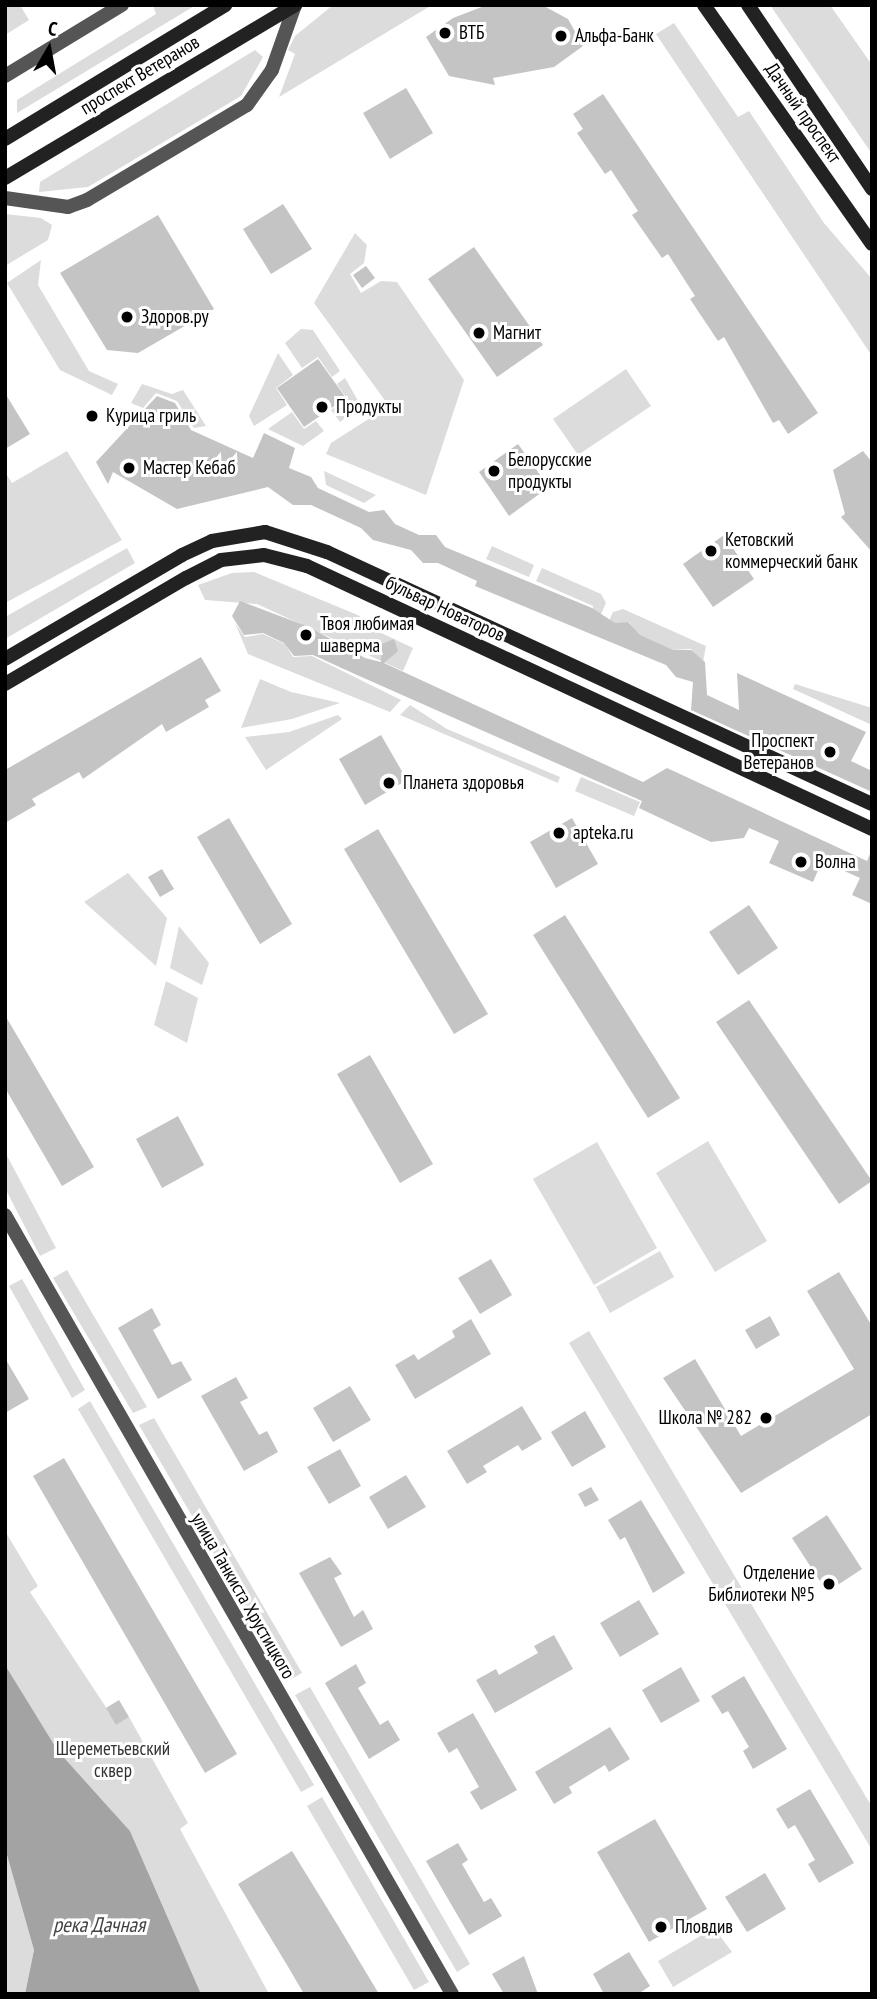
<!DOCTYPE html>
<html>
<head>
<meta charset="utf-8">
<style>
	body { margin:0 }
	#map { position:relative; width:877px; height:1999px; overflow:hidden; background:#fff; font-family:"PT Sans Narrow",sans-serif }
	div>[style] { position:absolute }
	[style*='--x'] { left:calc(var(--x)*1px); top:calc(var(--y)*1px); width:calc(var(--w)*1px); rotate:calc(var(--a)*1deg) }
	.green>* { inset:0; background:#dcdcdc }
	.water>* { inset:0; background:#a3a3a3 }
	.building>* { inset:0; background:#c4c4c4 }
	.street>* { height:14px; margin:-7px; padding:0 7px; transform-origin:7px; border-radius:7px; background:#555 }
	.secondary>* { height:14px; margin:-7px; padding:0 7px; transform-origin:7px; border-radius:7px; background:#222 }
	.dots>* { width:19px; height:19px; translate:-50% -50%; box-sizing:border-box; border:4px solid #fff; border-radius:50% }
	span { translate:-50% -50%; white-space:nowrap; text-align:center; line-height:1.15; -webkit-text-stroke:6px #fff; paint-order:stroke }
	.poi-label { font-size:19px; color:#000 }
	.left { translate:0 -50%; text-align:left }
	.right { translate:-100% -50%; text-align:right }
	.street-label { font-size:19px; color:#000 }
	.park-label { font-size:19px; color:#333 }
	.water-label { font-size:21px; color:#444; font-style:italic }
	.frame { position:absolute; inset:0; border:7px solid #000; pointer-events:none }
	.north { position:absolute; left:14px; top:14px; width:70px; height:70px; -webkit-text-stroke:5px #fff; paint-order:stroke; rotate:10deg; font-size:19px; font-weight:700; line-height:28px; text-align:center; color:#000 }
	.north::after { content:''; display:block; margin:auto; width:24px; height:32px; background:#000; clip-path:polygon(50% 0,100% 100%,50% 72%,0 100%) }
</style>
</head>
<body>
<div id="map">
	<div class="green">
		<div style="clip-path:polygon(5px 5px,20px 5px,29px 20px,5px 35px)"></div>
		<div style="clip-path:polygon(153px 5px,196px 5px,17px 113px,17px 100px,156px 14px)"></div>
		<div style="clip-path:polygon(333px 5px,432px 5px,279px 97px,295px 54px,288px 50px,295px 36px)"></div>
		<div style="clip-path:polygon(770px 5px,830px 5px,872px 65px,872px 154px)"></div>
		<div style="clip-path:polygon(674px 23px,738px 117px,749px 111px,824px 223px,872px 279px,872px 356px,656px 34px)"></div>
		<div style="clip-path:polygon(255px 50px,263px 57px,241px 96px,88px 187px,39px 192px,40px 182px)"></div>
		<div style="clip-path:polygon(5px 214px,41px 218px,52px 225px,48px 240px,5px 266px)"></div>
		<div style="clip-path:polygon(355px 233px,367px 245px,364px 263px,350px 274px,361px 293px,381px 281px,397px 282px,464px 380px,426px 495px,326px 454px,331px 443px,389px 406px,314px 303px)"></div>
		<div style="clip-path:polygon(41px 260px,38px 285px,89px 371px,118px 384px,112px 395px,60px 370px,7px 283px)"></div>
		<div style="clip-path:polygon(301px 329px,313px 330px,340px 371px,332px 377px,318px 357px,302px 368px,285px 343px)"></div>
		<div style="clip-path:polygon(278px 353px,293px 375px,276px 388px,287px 405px,254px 426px,249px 416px)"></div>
		<div style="clip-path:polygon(626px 369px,651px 406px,578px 455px,553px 419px)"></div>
		<div style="clip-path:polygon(345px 378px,361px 406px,340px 422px,331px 410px,347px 399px,337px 384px)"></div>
		<div style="clip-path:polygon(142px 384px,172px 394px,183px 390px,206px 426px,194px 428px,177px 401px,156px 393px,143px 408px,131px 403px)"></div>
		<div style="clip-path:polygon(292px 412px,304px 429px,316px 421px,324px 431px,303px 446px,268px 429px)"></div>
		<div style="clip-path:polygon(67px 451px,122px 540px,5px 603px,5px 472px,12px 483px)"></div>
		<div style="clip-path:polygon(324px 471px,376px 495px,364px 503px,326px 485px)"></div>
		<div style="clip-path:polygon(492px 546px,534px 565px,529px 577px,486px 559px)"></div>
		<div style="clip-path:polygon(127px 548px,135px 563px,5px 639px,5px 617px)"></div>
		<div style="clip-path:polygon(542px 568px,601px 594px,606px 603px,598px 621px,593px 619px,593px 606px,536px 581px)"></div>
		<div style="clip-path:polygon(254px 572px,360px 616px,358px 622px,413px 648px,403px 671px,257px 604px,205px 600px,198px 585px,232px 573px)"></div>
		<div style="clip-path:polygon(623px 609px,706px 646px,702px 667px,691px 649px,672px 650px,640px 640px,629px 622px,607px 625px,613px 612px)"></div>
		<div style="clip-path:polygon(235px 623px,245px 637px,263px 634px,285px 644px,293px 657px,312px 656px,401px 700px,390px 712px,248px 654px)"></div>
		<div style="clip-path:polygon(260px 679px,291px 692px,340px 703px,292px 719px,241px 728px)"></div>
		<div style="clip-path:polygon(795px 684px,872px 708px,872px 725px,793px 689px)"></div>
		<div style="clip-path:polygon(410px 705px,447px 729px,560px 777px,558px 783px,400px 715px)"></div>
		<div style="clip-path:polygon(338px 715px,342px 719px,266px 770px,245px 737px,289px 732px)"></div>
		<div style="clip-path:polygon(581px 777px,640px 802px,634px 816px,575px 791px)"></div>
		<div style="clip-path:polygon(128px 873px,167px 918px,156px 966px,84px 902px)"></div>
		<div style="clip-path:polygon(179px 926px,209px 963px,202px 985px,170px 968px)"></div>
		<div style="clip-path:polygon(166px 981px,198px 998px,187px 1043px,154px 1025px)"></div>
		<div style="clip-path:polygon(708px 1141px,767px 1241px,715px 1272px,656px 1173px)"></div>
		<div style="clip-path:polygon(597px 1142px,657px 1248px,594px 1285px,533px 1179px)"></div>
		<div style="clip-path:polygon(5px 1152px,56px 1248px,40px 1256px,5px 1188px)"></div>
		<div style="clip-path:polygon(660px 1251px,674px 1277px,610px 1313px,596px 1287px)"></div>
		<div style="clip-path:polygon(67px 1270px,147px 1407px,133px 1413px,53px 1278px)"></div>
		<div style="clip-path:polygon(22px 1279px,85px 1390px,72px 1398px,9px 1286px)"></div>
		<div style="clip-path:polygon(589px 1331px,872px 1807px,872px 1850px,569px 1343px)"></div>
		<div style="clip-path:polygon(90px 1401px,314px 1785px,301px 1792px,78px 1409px)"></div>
		<div style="clip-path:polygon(154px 1418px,302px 1673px,288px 1681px,139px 1425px)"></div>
		<div style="clip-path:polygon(5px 1531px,38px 1586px,30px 1592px,117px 1724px,129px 1717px,188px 1823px,180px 1829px,269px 1994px,201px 1994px,130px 1831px,58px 1751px,14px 1681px,5px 1665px)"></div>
		<div style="clip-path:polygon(310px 1687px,470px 1964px,457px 1972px,295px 1695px)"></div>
		<div style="clip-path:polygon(322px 1797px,429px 1982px,414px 1990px,307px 1806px)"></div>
		<div style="clip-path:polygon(5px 1848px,34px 1950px,25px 1994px,5px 1994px)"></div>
		<div style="clip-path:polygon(714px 1928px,732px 1952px,673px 1987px,658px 1961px)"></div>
	</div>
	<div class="water">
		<div style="clip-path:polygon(5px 1665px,58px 1751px,130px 1831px,201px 1994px,25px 1994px,34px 1950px,5px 1848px)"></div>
	</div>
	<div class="building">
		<div style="clip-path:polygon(487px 5px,542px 5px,568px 19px,583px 46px,554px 67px,493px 78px,495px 85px,449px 76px,426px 37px,453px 18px)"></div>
		<div style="clip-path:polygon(406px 88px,433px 133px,390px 159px,363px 113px)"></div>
		<div style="clip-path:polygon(603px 94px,818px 413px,788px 434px,779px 420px,773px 423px,724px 337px,718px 341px,690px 299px,695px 296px,668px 254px,662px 258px,632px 215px,638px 211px,611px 170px,605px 174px,577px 133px,583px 129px,573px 114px)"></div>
		<div style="clip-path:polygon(283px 204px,312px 249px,271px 274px,243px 229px)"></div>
		<div style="clip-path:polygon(158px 215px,214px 309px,138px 353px,107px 350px,60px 273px)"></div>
		<div style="clip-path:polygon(474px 247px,543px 345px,497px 377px,428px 279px)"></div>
		<div style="clip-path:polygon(366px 266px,375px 278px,362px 288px,353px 275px)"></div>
		<div style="clip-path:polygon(318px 359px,346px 398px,304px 427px,277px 388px)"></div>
		<div style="clip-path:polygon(5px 393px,30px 434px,5px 449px)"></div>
		<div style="clip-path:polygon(157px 396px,175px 403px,191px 430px,253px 458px,264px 433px,295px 448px,289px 468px,311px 477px,318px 488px,369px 512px,384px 510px,395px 524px,419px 535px,436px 535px,445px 547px,592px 608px,615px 623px,628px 622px,640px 635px,673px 650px,691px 650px,705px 662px,707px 695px,739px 710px,737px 673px,866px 732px,851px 761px,872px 771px,872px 792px,691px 710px,693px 682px,676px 677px,666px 665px,475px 586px,477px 581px,438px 563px,423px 563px,411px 550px,373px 540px,361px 528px,311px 505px,293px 505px,268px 487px,177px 509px,113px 472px,108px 484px,96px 462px)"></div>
		<div style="clip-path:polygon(518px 444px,549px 487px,509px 516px,479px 472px)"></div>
		<div style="clip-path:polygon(863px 451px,872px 462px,872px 552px,841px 517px,845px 514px,833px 470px)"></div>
		<div style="clip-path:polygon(724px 535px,754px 579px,713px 607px,683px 564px)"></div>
		<div style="clip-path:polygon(240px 601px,309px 627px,365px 658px,381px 662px,382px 644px,394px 639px,398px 651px,384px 663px,643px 782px,667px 768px,867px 861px,872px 849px,872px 904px,852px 895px,860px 878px,822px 861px,813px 882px,769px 863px,779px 841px,749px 828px,744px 838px,711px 842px,639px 808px,642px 801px,357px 675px,313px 655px,294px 656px,284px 643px,263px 633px,244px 635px,232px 616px)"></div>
		<div style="clip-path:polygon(201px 657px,221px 691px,205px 700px,209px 707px,166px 732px,162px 724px,83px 779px,79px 772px,32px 799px,36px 805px,5px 823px,5px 770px)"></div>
		<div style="clip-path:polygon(381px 735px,407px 780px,365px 805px,339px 759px)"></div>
		<div style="clip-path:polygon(229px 818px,292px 924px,260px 944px,197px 837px)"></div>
		<div style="clip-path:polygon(572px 818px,598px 864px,556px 888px,530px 842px)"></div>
		<div style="clip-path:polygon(378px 829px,488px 1014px,454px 1034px,344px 849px)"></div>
		<div style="clip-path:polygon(162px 869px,174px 889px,160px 897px,148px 877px)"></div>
		<div style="clip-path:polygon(749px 905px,778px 948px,738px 975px,709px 932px)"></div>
		<div style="clip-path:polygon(565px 915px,680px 1098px,648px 1118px,533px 935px)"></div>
		<div style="clip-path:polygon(749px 1000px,872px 1181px,839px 1204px,716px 1022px)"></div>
		<div style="clip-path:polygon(5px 1015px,94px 1167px,62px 1186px,5px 1088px)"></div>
		<div style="clip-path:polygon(370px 1055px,433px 1164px,400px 1183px,337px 1074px)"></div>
		<div style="clip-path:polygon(178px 1116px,204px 1165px,162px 1188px,136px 1139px)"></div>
		<div style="clip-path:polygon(491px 1259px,512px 1295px,480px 1314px,458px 1278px)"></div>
		<div style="clip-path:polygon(839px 1272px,872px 1326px,872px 1414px,741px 1493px,663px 1378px,695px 1359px,741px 1436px,854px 1369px,807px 1291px)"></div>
		<div style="clip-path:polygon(152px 1308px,161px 1325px,153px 1330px,172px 1365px,181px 1361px,192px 1380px,158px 1399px,118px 1328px)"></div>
		<div style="clip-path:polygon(770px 1316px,780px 1335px,756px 1349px,745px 1330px)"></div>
		<div style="clip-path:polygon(471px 1319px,491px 1354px,415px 1399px,395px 1365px,414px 1354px,418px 1360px,455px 1337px,452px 1331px)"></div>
		<div style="clip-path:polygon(5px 1358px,29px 1399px,5px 1413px)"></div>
		<div style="clip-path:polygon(236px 1377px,248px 1398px,240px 1402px,259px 1435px,267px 1431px,278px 1452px,244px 1471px,201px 1396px)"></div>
		<div style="clip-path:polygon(350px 1386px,371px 1420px,333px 1442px,313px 1408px)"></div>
		<div style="clip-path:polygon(522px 1406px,542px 1439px,522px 1451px,518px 1445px,483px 1466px,487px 1472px,467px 1484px,447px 1451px)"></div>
		<div style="clip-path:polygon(585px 1411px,606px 1447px,572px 1467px,551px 1432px)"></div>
		<div style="clip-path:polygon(340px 1449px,361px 1486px,329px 1504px,307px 1467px)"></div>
		<div style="clip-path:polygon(64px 1458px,237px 1754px,205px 1773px,33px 1476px)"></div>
		<div style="clip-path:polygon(406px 1475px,426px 1507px,388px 1529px,369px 1497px)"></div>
		<div style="clip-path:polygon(591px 1487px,599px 1500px,585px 1507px,578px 1494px)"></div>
		<div style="clip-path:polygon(641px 1500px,685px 1573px,653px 1593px,625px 1537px,620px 1540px,608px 1520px)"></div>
		<div style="clip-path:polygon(827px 1515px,862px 1569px,827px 1592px,792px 1538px)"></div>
		<div style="clip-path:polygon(330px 1557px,342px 1574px,334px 1578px,354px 1617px,363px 1610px,373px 1629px,341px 1647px,299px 1573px)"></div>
		<div style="clip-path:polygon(639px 1600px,659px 1634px,620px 1657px,600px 1623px)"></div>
		<div style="clip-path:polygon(554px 1635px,573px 1669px,495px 1713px,476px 1680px,496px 1669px,499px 1675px,538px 1653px,534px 1646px)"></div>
		<div style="clip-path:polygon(356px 1664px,366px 1683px,358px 1688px,380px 1725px,388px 1720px,400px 1740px,369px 1759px,325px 1683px)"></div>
		<div style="clip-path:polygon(681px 1667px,700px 1701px,661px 1723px,642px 1690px)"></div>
		<div style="clip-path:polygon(744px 1676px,787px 1749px,753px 1769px,743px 1751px,749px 1747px,728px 1711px,722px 1714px,711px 1696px)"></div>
		<div style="clip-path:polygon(119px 1700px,129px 1717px,116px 1725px,106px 1708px)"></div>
		<div style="clip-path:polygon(473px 1713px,517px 1790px,481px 1810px,470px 1792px,479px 1787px,457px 1748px,449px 1753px,437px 1733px)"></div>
		<div style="clip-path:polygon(610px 1727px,630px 1759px,609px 1772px,605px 1765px,569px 1787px,572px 1793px,554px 1804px,535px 1772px)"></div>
		<div style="clip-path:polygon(810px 1789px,854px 1863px,819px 1883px,808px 1864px,815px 1860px,795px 1825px,788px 1829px,776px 1809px)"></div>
		<div style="clip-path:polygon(655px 1819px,707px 1909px,649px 1942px,597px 1852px)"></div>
		<div style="clip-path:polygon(458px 1843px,468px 1860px,462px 1864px,484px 1902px,491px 1898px,502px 1916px,469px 1935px,426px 1861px)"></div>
		<div style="clip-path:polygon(292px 1851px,337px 1924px,379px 1994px,304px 1994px,287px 1965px,238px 1884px)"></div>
		<div style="clip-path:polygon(765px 1873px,786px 1909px,747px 1932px,725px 1897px)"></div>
		<div style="clip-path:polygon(629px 1952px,650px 1986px,638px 1994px,604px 1994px,593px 1974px)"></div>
		<div style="clip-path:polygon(524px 1956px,538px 1994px,504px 1994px,492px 1974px)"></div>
	</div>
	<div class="street">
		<div style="--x:5;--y:76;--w:137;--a:-31.3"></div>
		<div style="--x:5;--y:198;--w:64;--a:8.1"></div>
		<div style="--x:68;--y:207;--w:20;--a:-20"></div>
		<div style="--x:87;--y:200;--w:186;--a:-30.7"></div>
		<div style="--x:247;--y:105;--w:43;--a:-54.5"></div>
		<div style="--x:272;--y:70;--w:69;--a:-70.5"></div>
		<div style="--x:5;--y:1215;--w:898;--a:60.15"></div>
	</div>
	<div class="secondary">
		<div style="--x:704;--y:5;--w:292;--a:54.9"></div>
		<div style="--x:748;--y:5;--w:222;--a:56"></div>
		<div style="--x:5;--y:139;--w:258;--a:-31.3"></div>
		<div style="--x:5;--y:178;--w:338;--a:-30.8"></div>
		<div style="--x:5;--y:659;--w:205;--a:-30.4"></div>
		<div style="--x:182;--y:555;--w:33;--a:-25"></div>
		<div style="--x:212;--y:541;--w:54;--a:-9.6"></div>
		<div style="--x:265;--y:532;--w:65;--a:17.9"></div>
		<div style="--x:327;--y:552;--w:600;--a:24.82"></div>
		<div style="--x:5;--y:684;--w:210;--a:-30.4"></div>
		<div style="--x:186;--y:578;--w:39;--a:-27"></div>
		<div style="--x:221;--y:560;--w:43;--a:-6.6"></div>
		<div style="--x:264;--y:555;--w:44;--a:14.3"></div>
		<div style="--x:307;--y:566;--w:623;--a:24.96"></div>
	</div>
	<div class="dots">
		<div style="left:445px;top:33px;background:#000"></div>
		<div style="left:561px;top:36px;background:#000"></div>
		<div style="left:127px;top:317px;background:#000"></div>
		<div style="left:479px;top:333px;background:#000"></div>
		<div style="left:322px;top:407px;background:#000"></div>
		<div style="left:92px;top:416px;background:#000"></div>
		<div style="left:129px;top:468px;background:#000"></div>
		<div style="left:494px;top:471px;background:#000"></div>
		<div style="left:711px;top:551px;background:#000"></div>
		<div style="left:306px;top:635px;background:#000"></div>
		<div style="left:830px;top:752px;background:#000"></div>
		<div style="left:389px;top:783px;background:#000"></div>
		<div style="left:559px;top:833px;background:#000"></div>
		<div style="left:801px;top:862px;background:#000"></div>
		<div style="left:766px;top:1418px;background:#000"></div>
		<div style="left:829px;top:1584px;background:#000"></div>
		<div style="left:661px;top:1927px;background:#000"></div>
	</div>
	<div class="poi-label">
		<span class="left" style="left:459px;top:33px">ВТБ</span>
		<span class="left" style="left:575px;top:36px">Альфа-Банк</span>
		<span class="left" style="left:141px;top:317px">Здоров.ру</span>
		<span class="left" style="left:493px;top:333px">Магнит</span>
		<span class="left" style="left:336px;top:407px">Продукты</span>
		<span class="left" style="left:106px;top:416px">Курица гриль</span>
		<span class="left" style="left:508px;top:471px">Белорусские<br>продукты</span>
		<span class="left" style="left:143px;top:468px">Мастер Кебаб</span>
		<span class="left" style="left:725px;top:551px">Кетовский<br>коммерческий банк</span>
		<span class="left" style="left:320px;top:635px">Твоя любимая<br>шаверма</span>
		<span class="right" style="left:814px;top:752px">Проспект<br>Ветеранов</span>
		<span class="left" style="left:403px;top:783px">Планета здоровья</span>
		<span class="left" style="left:573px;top:833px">apteka.ru</span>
		<span class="left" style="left:815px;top:862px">Волна</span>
		<span class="right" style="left:752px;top:1418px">Школа № 282</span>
		<span class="right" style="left:815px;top:1584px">Отделение<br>Библиотеки №5</span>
		<span class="left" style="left:675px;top:1927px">Пловдив</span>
	</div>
	<div class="street-label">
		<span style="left:140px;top:75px;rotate:-31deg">проспект Ветеранов</span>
		<span style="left:803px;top:113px;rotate:55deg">Дачный проспект</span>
		<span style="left:445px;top:609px;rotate:25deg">бульвар Новаторов</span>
		<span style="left:243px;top:1596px;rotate:60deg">улица Танкиста Хрустицкого</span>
	</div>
	<div class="park-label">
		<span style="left:113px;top:1760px">Шереметьевский<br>сквер</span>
	</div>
	<div class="water-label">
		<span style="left:99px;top:1925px">река Дачная</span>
	</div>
	<div class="frame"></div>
	<div class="north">С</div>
</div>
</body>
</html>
